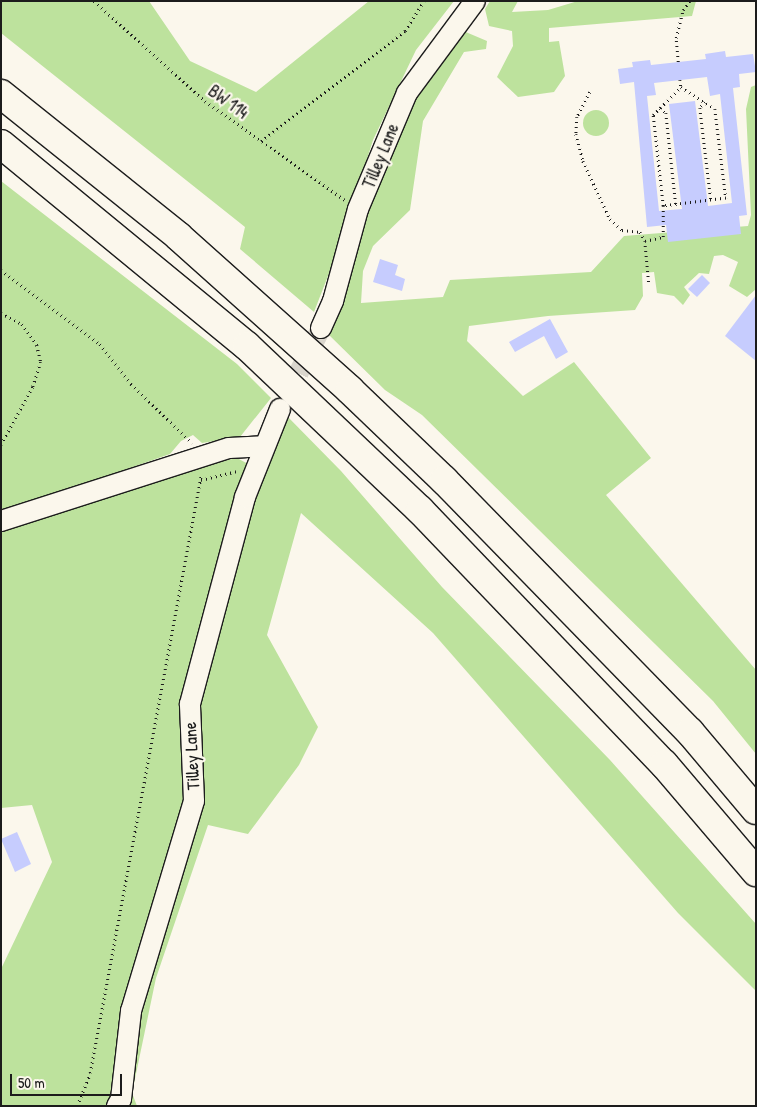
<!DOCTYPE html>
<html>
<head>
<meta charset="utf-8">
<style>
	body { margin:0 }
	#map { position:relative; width:757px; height:1107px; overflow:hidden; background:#fbf7ec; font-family:"Patrick Hand",sans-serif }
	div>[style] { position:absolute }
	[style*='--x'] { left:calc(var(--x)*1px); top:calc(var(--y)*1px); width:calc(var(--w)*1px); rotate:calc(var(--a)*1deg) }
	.green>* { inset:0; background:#bde29d }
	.round { border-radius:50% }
	.building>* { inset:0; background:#c6ccfe }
	.minor-tunnel>* { height:20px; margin-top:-10px; transform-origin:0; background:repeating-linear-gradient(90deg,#dad6cd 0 20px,transparent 0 30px) }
	.path>* { height:2.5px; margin-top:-1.25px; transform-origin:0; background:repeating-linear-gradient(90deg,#1c1c1c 0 1px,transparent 0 5px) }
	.roads { filter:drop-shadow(1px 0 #1c1c1c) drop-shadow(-1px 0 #1c1c1c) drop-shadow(0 1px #1c1c1c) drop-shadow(0 -1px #1c1c1c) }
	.minor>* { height:20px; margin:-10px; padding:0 10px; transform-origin:10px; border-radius:10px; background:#fbf7ec }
	.highway>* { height:28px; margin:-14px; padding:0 14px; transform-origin:14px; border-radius:14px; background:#fbf7ec }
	span { translate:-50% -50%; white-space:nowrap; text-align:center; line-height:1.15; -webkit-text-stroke:4.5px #fbf7ec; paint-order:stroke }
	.street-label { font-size:18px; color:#1c1c1c }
	.frame { position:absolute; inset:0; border:2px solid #1c1c1c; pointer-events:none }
	.scale { position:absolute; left:10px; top:1074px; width:112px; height:22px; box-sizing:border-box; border:2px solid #1c1c1c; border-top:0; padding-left:6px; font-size:15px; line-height:18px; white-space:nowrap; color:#1c1c1c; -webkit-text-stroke:4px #fbf7ec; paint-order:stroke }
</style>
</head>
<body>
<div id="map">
	<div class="green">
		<div style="clip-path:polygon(1px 1px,149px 1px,190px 61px,256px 92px,369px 1px,454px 1px,416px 50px,373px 140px,340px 245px,314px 312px,240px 249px,245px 227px,1px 33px)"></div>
		<div style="clip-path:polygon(490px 1px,518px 1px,512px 12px,548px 10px,578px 1px,696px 1px,692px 16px,549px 28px,549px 42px,559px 41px,565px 76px,554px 92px,518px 97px,497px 77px,513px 46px,512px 31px,489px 26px,485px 9px)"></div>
		<div style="clip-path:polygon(461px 30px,487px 41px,486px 49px,464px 52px,423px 121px,410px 210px,373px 246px,363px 271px,361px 303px,443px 297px,450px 280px,591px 272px,624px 236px,748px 226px,751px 215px,746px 109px,751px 87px,756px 85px,756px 289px,747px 297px,729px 286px,738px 262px,723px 255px,714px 256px,709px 274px,699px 273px,684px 287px,690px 295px,683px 305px,674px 296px,657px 293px,654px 272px,642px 273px,643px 296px,635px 310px,548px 316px,469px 326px,467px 341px,523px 396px,574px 362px,651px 458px,606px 495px,756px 670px,756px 754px,713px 701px,422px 415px,385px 390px,328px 334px,371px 200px,412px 95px)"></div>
		<div class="round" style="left:583px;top:110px;width:26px;height:26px"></div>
		<div style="clip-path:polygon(1px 181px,237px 364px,271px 398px,240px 437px,202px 443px,193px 435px,181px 441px,170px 454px,1px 513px)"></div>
		<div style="clip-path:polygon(286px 415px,341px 471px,442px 587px,610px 760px,756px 924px,756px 991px,678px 913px,433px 633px,301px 513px,267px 635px,318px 727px,299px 765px,248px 834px,208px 825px,156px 978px,132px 1093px,137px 1106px,1px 1106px,1px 969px,52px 862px,32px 805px,1px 808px,1px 532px,194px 467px,237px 458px,261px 471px)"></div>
	</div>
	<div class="building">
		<div style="clip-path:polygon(evenodd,725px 51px,726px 57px,753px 54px,756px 72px,739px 74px,740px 87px,733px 88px,747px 215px,739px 216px,741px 234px,668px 242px,666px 225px,647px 227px,634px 82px,620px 84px,618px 69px,633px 67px,632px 62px,650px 60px,651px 65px,706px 59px,705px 54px,725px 51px,707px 77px,710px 96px,720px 94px,732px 203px,708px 206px,695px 101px,669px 104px,682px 209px,659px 211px,647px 96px,656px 95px,654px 83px,707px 77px)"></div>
		<div style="clip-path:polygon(380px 259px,398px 265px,395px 275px,405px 279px,402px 291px,373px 282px)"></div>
		<div style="clip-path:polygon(702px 275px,710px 283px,697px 297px,688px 289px)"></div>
		<div style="clip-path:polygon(756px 295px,756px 361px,725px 336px)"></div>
		<div style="clip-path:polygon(550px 319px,568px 352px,556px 359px,544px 336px,515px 352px,509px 342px)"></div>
		<div style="clip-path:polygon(17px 832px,31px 864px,15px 872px,1px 839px)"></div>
	</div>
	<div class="minor-tunnel">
		<div style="--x:285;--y:400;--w:80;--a:-63.4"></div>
	</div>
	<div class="path">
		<div style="--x:94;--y:1;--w:149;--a:42"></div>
		<div style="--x:205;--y:101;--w:171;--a:35.3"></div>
		<div style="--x:678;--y:62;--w:24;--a:-95"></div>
		<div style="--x:676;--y:38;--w:29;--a:-76"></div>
		<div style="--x:683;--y:10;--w:11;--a:-52"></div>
		<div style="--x:680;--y:80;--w:7;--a:82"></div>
		<div style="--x:681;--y:87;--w:40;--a:32.9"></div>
		<div style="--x:715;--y:109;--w:90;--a:83"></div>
		<div style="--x:726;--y:198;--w:64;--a:172.8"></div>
		<div style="--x:663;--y:206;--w:92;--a:-96.3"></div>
		<div style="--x:653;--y:115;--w:40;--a:-45"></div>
		<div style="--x:590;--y:92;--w:28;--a:117"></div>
		<div style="--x:577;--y:117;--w:17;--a:93"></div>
		<div style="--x:576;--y:134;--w:28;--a:75"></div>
		<div style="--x:583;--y:161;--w:64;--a:65"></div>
		<div style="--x:610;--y:219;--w:16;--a:43"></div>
		<div style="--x:622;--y:230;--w:18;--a:6"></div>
		<div style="--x:640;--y:232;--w:10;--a:61"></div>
		<div style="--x:645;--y:241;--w:43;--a:84.7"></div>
		<div style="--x:705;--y:102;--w:8;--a:130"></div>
		<div style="--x:700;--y:108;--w:93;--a:83.2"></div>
		<div style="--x:660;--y:108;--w:8;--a:40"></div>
		<div style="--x:666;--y:113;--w:93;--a:83.8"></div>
		<div style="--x:261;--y:141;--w:181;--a:-37.4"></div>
		<div style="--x:405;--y:31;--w:36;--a:-58"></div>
		<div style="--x:645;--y:241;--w:18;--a:-13"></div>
		<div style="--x:663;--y:237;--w:31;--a:-90"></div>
		<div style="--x:1;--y:270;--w:124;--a:36.8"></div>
		<div style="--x:100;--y:344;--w:51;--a:52.2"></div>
		<div style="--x:131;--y:384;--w:85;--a:44"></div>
		<div style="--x:1;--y:313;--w:24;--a:28"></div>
		<div style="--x:22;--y:324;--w:26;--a:54"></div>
		<div style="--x:37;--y:345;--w:17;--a:77"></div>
		<div style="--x:41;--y:362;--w:26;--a:108"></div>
		<div style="--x:33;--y:387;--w:66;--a:118.9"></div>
		<div style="--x:201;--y:480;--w:36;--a:-14"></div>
		<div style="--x:77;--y:1106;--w:35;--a:-68"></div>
		<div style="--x:90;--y:1073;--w:608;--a:-79.48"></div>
	</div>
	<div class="roads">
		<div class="minor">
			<div style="--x:321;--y:328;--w:30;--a:-66"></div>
			<div style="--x:333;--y:301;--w:95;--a:-74.8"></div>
			<div style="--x:358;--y:209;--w:126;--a:-67.1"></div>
			<div style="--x:407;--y:93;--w:114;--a:-53.5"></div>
			<div style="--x:1;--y:521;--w:239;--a:-17.8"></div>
			<div style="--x:229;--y:448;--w:34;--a:-3"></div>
			<div style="--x:117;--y:1106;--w:8;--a:-60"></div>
			<div style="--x:121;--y:1099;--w:89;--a:-83.5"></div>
			<div style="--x:131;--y:1011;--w:219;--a:-73.3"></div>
			<div style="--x:194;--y:801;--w:97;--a:-92.4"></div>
			<div style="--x:190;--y:704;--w:214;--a:-75.1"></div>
			<div style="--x:245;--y:497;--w:95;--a:-68.3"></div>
		</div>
		<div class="highway">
			<div style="--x:1;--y:94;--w:227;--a:38.7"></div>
			<div style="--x:178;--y:236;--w:231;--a:41.8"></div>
			<div style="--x:350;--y:390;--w:130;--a:43.8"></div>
			<div style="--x:444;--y:480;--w:352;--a:45.7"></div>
			<div style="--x:690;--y:732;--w:102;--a:49.8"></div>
			<div style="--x:1;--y:144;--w:318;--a:39.4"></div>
			<div style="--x:247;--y:346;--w:238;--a:43.5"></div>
			<div style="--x:420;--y:510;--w:352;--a:46.2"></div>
			<div style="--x:664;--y:764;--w:142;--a:49.6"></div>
		</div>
	</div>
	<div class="street-label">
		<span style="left:228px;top:102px;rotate:36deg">BW 114</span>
		<span style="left:381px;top:156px;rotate:-68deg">Tilley Lane</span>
		<span style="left:192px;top:756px;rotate:-93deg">Tilley Lane</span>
	</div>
	<div class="frame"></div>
	<div class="scale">50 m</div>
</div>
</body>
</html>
